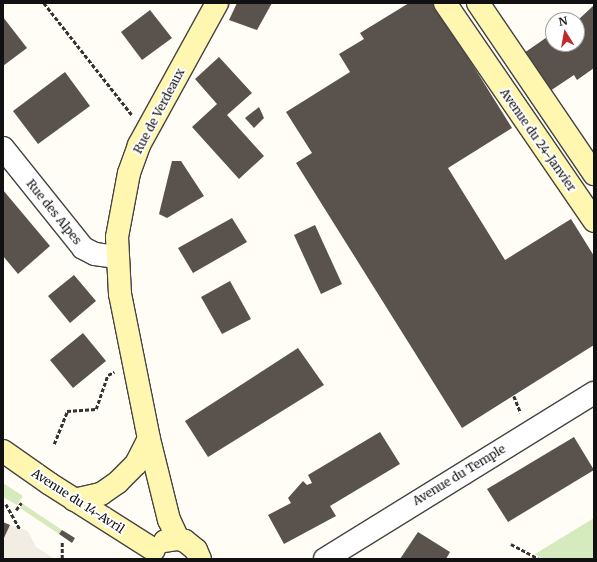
<!DOCTYPE html>
<html>
<head>
<meta charset="utf-8">
<style>
	body { margin:0 }
	#map { position:relative; width:597px; height:562px; overflow:hidden; background:#fffdf5; font-family:Merriweather,serif }
	div>[style] { position:absolute }
	[style*='--x'] { left:calc(var(--x)*1px); top:calc(var(--y)*1px); width:calc(var(--w)*1px); rotate:calc(var(--a)*1deg) }
	.green>* { inset:0; background:#d5ebbd }
	.plaza>* { inset:0; background:#f1ede2 }
	.building>* { inset:0; background:#5a524d }
	.path>* { height:2.5px; margin-top:-1.25px; transform-origin:0; background:repeating-linear-gradient(90deg,#333 0 4px,transparent 0 6px) }
	.roads { filter:drop-shadow(1px 0 #444) drop-shadow(-1px 0 #444) drop-shadow(0 1px #444) drop-shadow(0 -1px #444) }
	.street>* { height:22px; margin:-11px; padding:0 11px; transform-origin:11px; border-radius:11px; background:#fff }
	.secondary>* { height:22px; margin:-11px; padding:0 11px; transform-origin:11px; border-radius:11px; background:#fff6b0 }
	span { translate:-50% -50%; white-space:nowrap; text-align:center; line-height:1.15; -webkit-text-stroke:4px #fff; paint-order:stroke }
	.street-label { font-size:12px; color:#111 }
	.frame { position:absolute; inset:0; border:4px solid #111; pointer-events:none }
	.north { position:absolute; left:545px; top:12px; width:40px; height:40px; box-sizing:border-box; background:#fff; border:1px solid #a0a0a0; border-radius:50%; rotate:349deg; font-size:11px; font-weight:700; line-height:16px; text-align:center; color:#111 }
	.north::after { content:''; display:block; margin:auto; width:14px; height:18px; background:#c4262e; clip-path:polygon(50% 0,100% 100%,50% 72%,0 100%) }
</style>
</head>
<body>
<div id="map">
	<div class="green">
		<div style="clip-path:polygon(3px 483px,23px 496px,17px 505px,3px 497px)"></div>
		<div style="clip-path:polygon(23px 504px,62px 530px,59px 534px,20px 508px)"></div>
		<div style="clip-path:polygon(594px 518px,594px 559px,543px 559px,535px 554px)"></div>
	</div>
	<div class="plaza">
		<div style="clip-path:polygon(10px 525px,28px 531px,36px 547px,55px 559px,3px 559px,3px 540px)"></div>
	</div>
	<div class="building">
		<div style="clip-path:polygon(237px 3px,272px 3px,257px 30px,229px 20px)"></div>
		<div style="clip-path:polygon(409px 3px,434px 3px,512px 128px,448px 168px,505px 260px,571px 219px,594px 256px,594px 345px,462px 428px,296px 163px,312px 153px,286px 112px,350px 72px,339px 54px,364px 39px,360px 33px)"></div>
		<div style="clip-path:polygon(594px 5px,594px 68px,577px 80px,574px 75px,550px 91px,524px 53px,553px 33px,553px 44px,577px 44px,577px 21px)"></div>
		<div style="clip-path:polygon(150px 10px,172px 38px,142px 60px,121px 32px)"></div>
		<div style="clip-path:polygon(3px 17px,27px 48px,3px 66px)"></div>
		<div style="clip-path:polygon(219px 57px,252px 93px,227px 115px,264px 156px,239px 179px,192px 127px,217px 104px,195px 79px)"></div>
		<div style="clip-path:polygon(65px 72px,90px 106px,38px 144px,13px 111px)"></div>
		<div style="clip-path:polygon(259px 107px,264px 118px,254px 128px,245px 118px)"></div>
		<div style="clip-path:polygon(172px 161px,181px 161px,204px 196px,167px 218px,159px 214px)"></div>
		<div style="clip-path:polygon(3px 190px,50px 246px,18px 274px,3px 256px)"></div>
		<div style="clip-path:polygon(232px 218px,247px 242px,193px 273px,178px 248px)"></div>
		<div style="clip-path:polygon(315px 225px,342px 284px,321px 294px,294px 235px)"></div>
		<div style="clip-path:polygon(74px 275px,96px 301px,70px 323px,48px 296px)"></div>
		<div style="clip-path:polygon(230px 281px,251px 319px,222px 334px,201px 297px)"></div>
		<div style="clip-path:polygon(83px 333px,106px 361px,73px 388px,50px 360px)"></div>
		<div style="clip-path:polygon(298px 348px,324px 385px,208px 457px,185px 421px)"></div>
		<div style="clip-path:polygon(380px 432px,400px 464px,330px 506px,336px 516px,284px 544px,268px 515px,291px 503px,288px 498px,303px 481px,307px 485px,312px 483px,308px 475px)"></div>
		<div style="clip-path:polygon(574px 437px,594px 470px,508px 522px,487px 489px)"></div>
		<div style="clip-path:polygon(3px 522px,10px 525px,3px 540px)"></div>
		<div style="clip-path:polygon(62px 530px,75px 538px,72px 543px,59px 534px)"></div>
		<div style="clip-path:polygon(418px 532px,450px 552px,446px 559px,400px 559px)"></div>
	</div>
	<div class="path">
		<div style="--x:44;--y:3;--w:142;--a:51.8"></div>
		<div style="--x:514;--y:396;--w:18;--a:68"></div>
		<div style="--x:54;--y:444;--w:35;--a:-68"></div>
		<div style="--x:67;--y:411;--w:29;--a:-4"></div>
		<div style="--x:96;--y:409;--w:36;--a:-71"></div>
		<div style="--x:108;--y:375;--w:7;--a:-27"></div>
		<div style="--x:6;--y:504;--w:29;--a:61"></div>
		<div style="--x:16;--y:510;--w:9;--a:-54"></div>
		<div style="--x:511;--y:544;--w:32;--a:28"></div>
		<div style="--x:62;--y:559;--w:18;--a:-90"></div>
	</div>
	<div class="roads">
		<div class="street">
			<div style="--x:3;--y:148;--w:128;--a:51.3"></div>
			<div style="--x:83;--y:248;--w:13;--a:27"></div>
			<div style="--x:95;--y:254;--w:22;--a:8"></div>
			<div style="--x:325;--y:559;--w:316;--a:-31.7"></div>
		</div>
		<div class="secondary">
			<div style="--x:445;--y:3;--w:264;--a:55.6"></div>
			<div style="--x:478;--y:3;--w:207;--a:55.8"></div>
			<div style="--x:3;--y:451;--w:57;--a:35.1"></div>
			<div style="--x:50;--y:484;--w:123;--a:32.4"></div>
			<div style="--x:74;--y:500;--w:28;--a:-13"></div>
			<div style="--x:101;--y:494;--w:21;--a:-35"></div>
			<div style="--x:118;--y:482;--w:25;--a:-45"></div>
			<div style="--x:136;--y:464;--w:28;--a:-63"></div>
			<div style="--x:178;--y:539;--w:21;--a:-115"></div>
			<div style="--x:169;--y:520;--w:83;--a:-103.9"></div>
			<div style="--x:149;--y:439;--w:148;--a:-101.3"></div>
			<div style="--x:120;--y:294;--w:57;--a:-93"></div>
			<div style="--x:117;--y:237;--w:65;--a:-79.4"></div>
			<div style="--x:129;--y:173;--w:30;--a:-70"></div>
			<div style="--x:139;--y:145;--w:162;--a:-61.2"></div>
			<div style="--x:165;--y:541;--w:13;--a:-9"></div>
			<div style="--x:178;--y:539;--w:7;--a:16"></div>
			<div style="--x:185;--y:541;--w:14;--a:39"></div>
			<div style="--x:196;--y:550;--w:10;--a:66"></div>
		</div>
	</div>
	<div class="street-label">
		<span style="left:159px;top:111px;rotate:-62deg">Rue de Verdeaux</span>
		<span style="left:538px;top:140px;rotate:55deg">Avenue du 24-Janvier</span>
		<span style="left:54px;top:212px;rotate:51deg">Rue des Alpes</span>
		<span style="left:459px;top:475px;rotate:-31deg">Avenue du Temple</span>
		<span style="left:78px;top:501px;rotate:33deg">Avenue du 14-Avril</span>
	</div>
	<div class="frame"></div>
	<div class="north">N</div>
</div>
</body>
</html>
